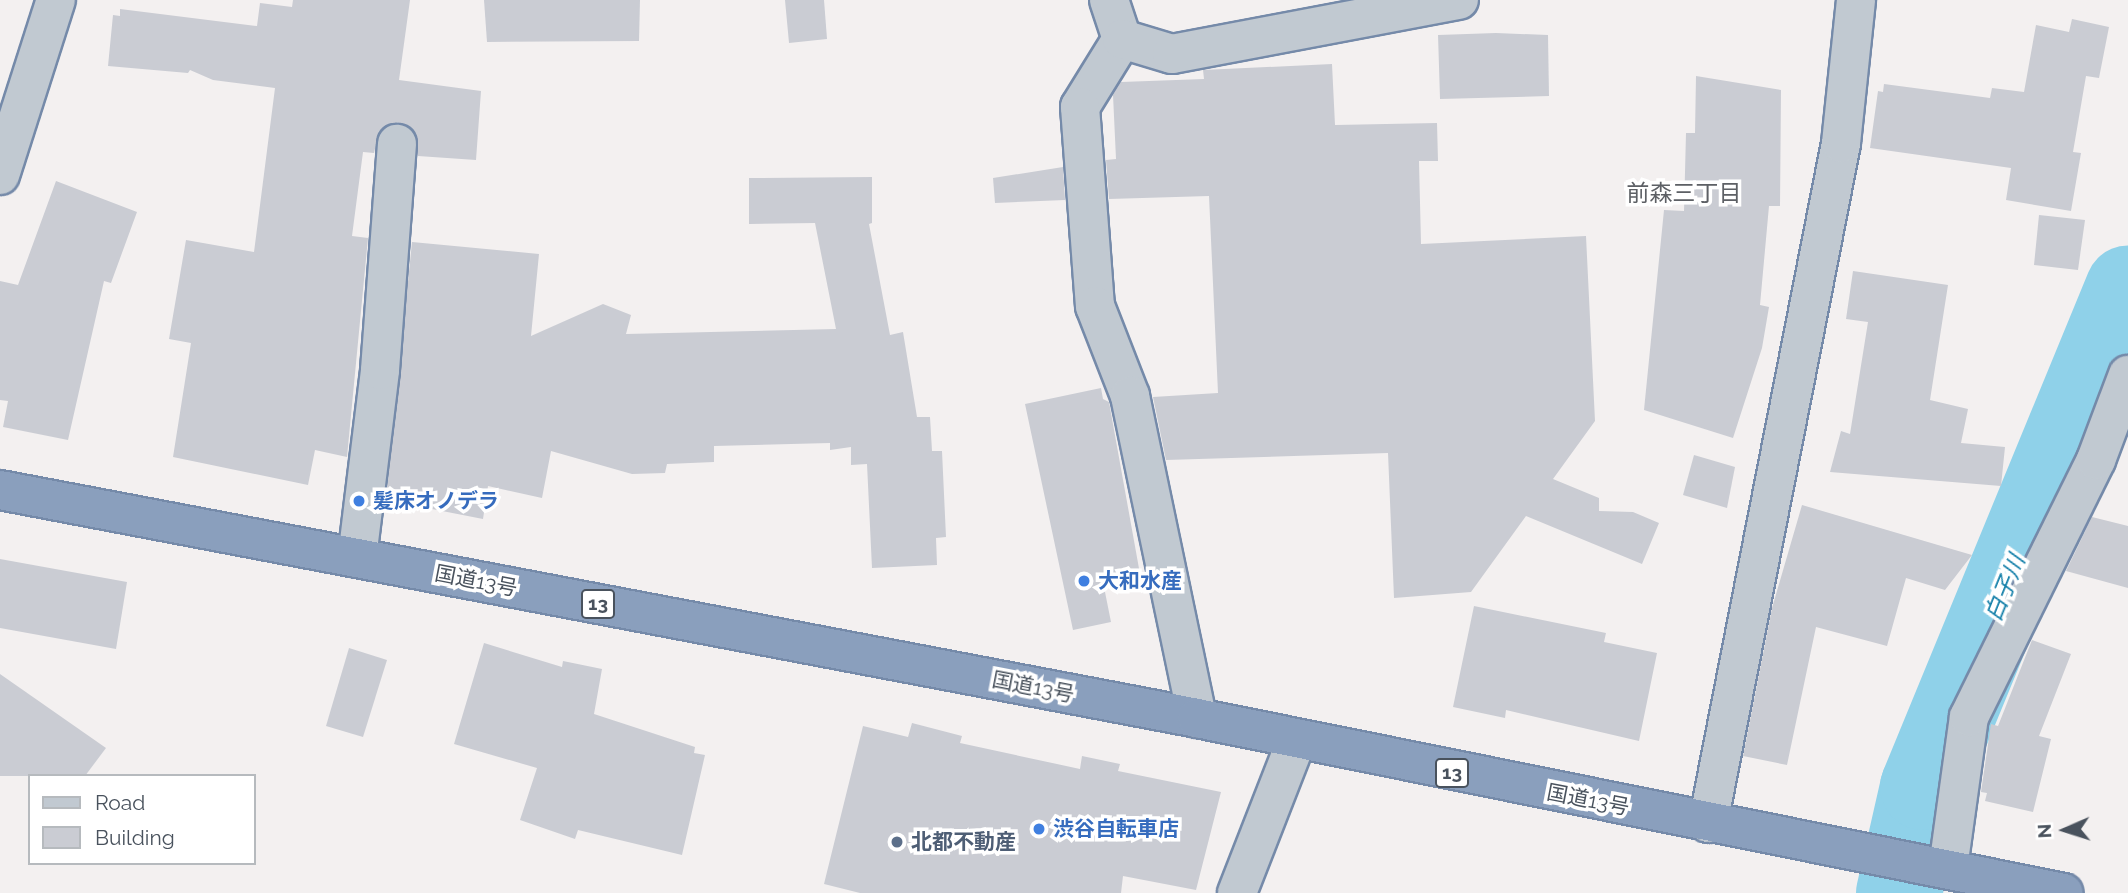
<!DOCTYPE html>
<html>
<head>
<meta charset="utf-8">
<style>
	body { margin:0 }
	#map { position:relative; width:2128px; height:893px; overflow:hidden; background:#f3f0f0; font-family:Raleway,"Noto Sans JP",sans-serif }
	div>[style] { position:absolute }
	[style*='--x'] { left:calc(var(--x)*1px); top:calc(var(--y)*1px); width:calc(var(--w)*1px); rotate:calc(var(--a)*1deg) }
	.river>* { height:86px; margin:-43px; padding:0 43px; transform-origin:43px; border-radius:43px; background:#8fd1e9 }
	.building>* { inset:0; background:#caccd3 }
	.roads { filter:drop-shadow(2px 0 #758aa9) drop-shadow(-2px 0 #758aa9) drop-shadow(0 2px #758aa9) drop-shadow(0 -2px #758aa9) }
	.street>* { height:38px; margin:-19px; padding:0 19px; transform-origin:19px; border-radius:19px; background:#c1c9d1 }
	.highway>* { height:38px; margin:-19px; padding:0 19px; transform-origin:19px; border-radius:19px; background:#8a9fbd }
	.dots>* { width:19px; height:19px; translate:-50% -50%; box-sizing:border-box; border:4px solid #fff; border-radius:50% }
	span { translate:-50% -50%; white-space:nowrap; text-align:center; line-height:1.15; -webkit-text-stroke:7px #fff; paint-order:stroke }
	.shield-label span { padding:2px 5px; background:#fff; border:2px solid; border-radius:5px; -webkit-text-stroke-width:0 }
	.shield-label { font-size:19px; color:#49525d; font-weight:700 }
	.shop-label { font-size:21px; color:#366cbe; font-weight:700 }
	.left { translate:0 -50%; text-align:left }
	.street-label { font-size:21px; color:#49525d }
	.service-label { font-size:21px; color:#4e5e75; font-weight:700 }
	.neighbourhood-label { font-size:23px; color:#5d6065 }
	.water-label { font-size:23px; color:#117ea8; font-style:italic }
	.legend { position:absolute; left:28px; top:774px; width:228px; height:91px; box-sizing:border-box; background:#fff; border:2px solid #b6babe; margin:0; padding:9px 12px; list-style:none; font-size:21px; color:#49525d }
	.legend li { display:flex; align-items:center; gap:14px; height:35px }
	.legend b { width:35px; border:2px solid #b6babe }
	.north { position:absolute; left:2030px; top:795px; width:70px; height:70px; -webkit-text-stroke:5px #fff; paint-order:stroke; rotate:267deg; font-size:19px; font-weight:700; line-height:28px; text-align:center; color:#49525d }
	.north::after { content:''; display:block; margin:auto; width:24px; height:32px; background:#49525d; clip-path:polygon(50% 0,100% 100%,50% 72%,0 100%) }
</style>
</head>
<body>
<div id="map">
	<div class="river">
		<div style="--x:1899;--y:893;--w:109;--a:-77.2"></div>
		<div style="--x:1923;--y:787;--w:539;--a:-67.63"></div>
	</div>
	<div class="building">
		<div style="clip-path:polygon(293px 0,410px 0,399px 80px,481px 91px,476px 160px,418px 156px,416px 134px,398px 122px,379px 131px,374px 153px,363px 152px,352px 236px,368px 238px,347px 457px,315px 450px,308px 485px,173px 457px,191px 343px,169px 339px,186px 240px,254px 252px,275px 88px,213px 80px,190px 70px,188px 73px,108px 66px,113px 15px,120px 16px,120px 9px,257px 26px,260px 3px,292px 7px)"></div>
		<div style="clip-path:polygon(484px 0,640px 0,639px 41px,487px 42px)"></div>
		<div style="clip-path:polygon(785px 0,824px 0,827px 39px,789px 43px)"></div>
		<div style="clip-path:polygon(2072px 19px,2109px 27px,2099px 78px,2086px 76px,2073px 152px,2081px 153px,2071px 211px,2006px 200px,2011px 168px,1870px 148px,1878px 91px,1883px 92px,1884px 84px,1990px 98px,1992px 88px,2024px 92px,2036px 25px,2069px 32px)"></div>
		<div style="clip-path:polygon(1496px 33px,1548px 35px,1549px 96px,1440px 99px,1438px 35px)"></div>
		<div style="clip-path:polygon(1332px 64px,1335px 125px,1437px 123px,1438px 161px,1419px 161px,1421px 244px,1586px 236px,1595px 421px,1553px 479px,1599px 498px,1599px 511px,1633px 512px,1659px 523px,1642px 564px,1526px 516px,1471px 592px,1394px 598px,1388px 453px,1166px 460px,1153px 397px,1218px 393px,1209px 196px,1109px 199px,1106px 160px,1116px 159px,1113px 95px,1121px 82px,1204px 79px,1203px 70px)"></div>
		<div style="clip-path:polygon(1696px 76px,1781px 90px,1780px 206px,1769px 206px,1760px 305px,1769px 307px,1762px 348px,1733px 438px,1644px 410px,1664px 210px,1684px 211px,1686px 133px,1695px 133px)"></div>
		<div style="clip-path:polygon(1063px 167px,1065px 200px,995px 203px,993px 178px)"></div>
		<div style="clip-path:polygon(872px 177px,872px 223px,869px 224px,890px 335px,903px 332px,917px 417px,930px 417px,932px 451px,942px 451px,946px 537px,936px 538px,937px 565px,872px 568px,867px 464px,851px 465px,851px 447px,830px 450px,830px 443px,714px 446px,714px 462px,667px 464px,665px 473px,632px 474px,551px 451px,542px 498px,488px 486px,483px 519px,386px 500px,412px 242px,539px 254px,531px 336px,603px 304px,631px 315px,626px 334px,836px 329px,815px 223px,749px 224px,749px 178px)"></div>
		<div style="clip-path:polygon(56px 181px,137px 212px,111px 283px,104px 281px,68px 440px,3px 427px,8px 401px,0 400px,0 281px,18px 285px)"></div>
		<div style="clip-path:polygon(2039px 215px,2085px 220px,2078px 270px,2034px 265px)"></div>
		<div style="clip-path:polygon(1853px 271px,1948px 285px,1930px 400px,1968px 409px,1961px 443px,2005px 447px,2001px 486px,1830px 472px,1841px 431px,1850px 434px,1868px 322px,1846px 319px)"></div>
		<div style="clip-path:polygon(1101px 388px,1103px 399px,1109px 402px,1140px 574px,1103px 582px,1111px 622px,1073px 630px,1025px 404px)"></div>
		<div style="clip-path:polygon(1694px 455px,1735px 467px,1727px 508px,1683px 495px)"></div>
		<div style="clip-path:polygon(1802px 505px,1972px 555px,1945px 590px,1906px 578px,1887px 646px,1816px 627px,1787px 765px,1743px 756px,1772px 608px)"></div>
		<div style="clip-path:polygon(2092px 517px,2128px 526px,2128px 588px,2066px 571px)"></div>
		<div style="clip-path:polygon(0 559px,127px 582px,116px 649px,0 628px)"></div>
		<div style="clip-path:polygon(1474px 606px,1606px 633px,1604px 642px,1657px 653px,1639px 741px,1506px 710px,1505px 718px,1453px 707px)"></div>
		<div style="clip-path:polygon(2032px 640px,2071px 654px,2039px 736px,2051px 739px,2033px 812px,1985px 801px,1987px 793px,1981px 792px,1991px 724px,1998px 726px)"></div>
		<div style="clip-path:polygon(484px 643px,562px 667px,563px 661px,602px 669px,594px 714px,695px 747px,694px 753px,705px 755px,682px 855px,578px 830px,575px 839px,520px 820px,537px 768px,454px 744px)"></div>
		<div style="clip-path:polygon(349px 648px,387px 660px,363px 737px,326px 726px)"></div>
		<div style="clip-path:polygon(0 674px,106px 748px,85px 776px,0 776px)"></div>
		<div style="clip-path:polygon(912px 723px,962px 736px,960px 743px,1080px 769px,1082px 756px,1120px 764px,1118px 771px,1221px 792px,1196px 890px,1123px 876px,1121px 893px,860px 893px,824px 884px,863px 726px,908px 737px)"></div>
	</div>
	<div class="roads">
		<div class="street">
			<div style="--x:1109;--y:0;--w:41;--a:71.6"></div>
			<div style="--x:1122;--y:39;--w:80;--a:121.7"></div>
			<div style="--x:1080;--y:107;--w:200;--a:85.7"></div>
			<div style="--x:1095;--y:306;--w:97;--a:68.7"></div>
			<div style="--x:1130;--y:396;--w:329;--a:78.2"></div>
			<div style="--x:1122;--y:39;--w:52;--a:16.7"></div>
			<div style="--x:1172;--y:54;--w:292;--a:-10.7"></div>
			<div style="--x:0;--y:175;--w:184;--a:-72.3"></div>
			<div style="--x:357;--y:558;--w:189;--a:-83"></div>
			<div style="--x:380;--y:370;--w:227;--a:-85.7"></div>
			<div style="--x:1708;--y:823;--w:693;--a:-78.93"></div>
			<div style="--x:1841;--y:143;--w:144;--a:-84"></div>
			<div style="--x:1948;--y:868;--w:152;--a:-82.1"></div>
			<div style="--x:1969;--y:717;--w:287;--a:-63.7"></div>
			<div style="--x:2096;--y:460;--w:91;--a:-69.4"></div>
			<div style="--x:1237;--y:893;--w:162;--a:-68.7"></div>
		</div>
		<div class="highway">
			<div style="--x:0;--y:490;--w:1219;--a:10.78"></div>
			<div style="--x:1197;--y:718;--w:884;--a:11.42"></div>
		</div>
	</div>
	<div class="dots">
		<div style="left:359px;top:501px;background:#3f7fe0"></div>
		<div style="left:1084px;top:581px;background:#3f7fe0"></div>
		<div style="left:1039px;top:829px;background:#3f7fe0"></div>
		<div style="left:897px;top:842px;background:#5c6f8a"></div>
	</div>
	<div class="shield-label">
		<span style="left:598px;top:604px">13</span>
		<span style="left:1452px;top:773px">13</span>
	</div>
	<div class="shop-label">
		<span class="left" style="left:373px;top:501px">髪床オノデラ</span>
		<span class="left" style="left:1098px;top:581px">大和水産</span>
		<span class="left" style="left:1053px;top:829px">渋谷自転車店</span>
	</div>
	<div class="street-label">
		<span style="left:476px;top:581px;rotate:11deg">国道13号</span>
		<span style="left:1033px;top:687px;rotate:11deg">国道13号</span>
		<span style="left:1588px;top:800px;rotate:11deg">国道13号</span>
	</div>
	<div class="service-label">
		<span class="left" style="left:911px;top:842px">北都不動産</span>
	</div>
	<div class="neighbourhood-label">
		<span style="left:1684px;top:193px">前森三丁目</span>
	</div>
	<div class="water-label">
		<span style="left:2005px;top:588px;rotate:-68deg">白子川</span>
	</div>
	<ul class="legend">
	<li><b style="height:9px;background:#c1c9d1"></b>Road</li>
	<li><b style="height:19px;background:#caccd3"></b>Building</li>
	</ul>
	<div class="north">N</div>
</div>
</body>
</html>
